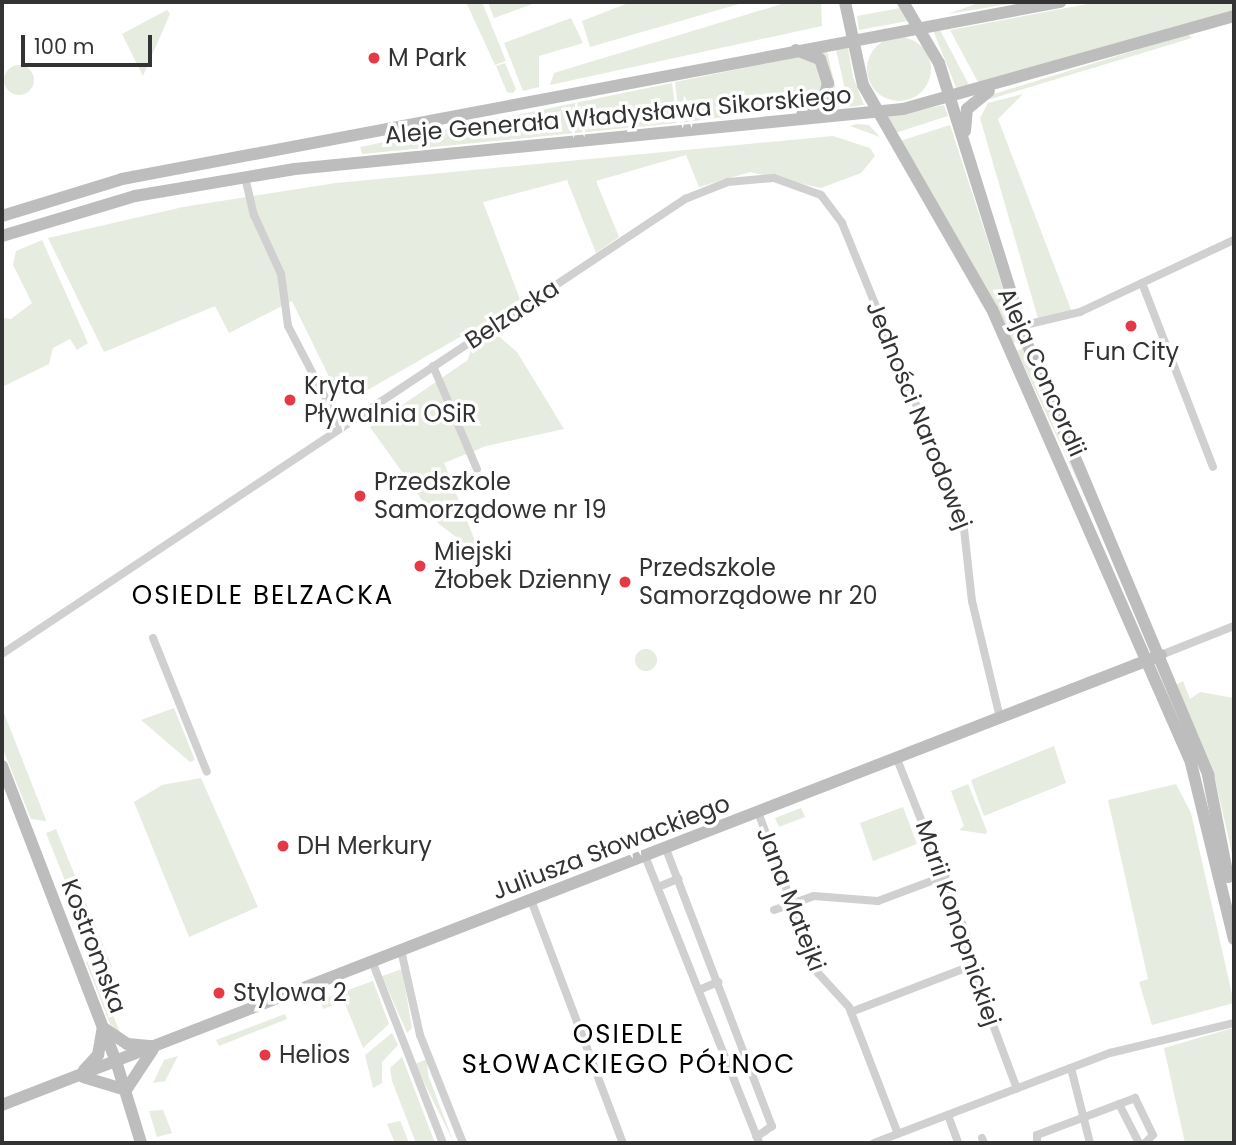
<!DOCTYPE html>
<html>
<head>
<meta charset="utf-8">
<style>
	body { margin:0 }
	#map { position:relative; width:1236px; height:1145px; overflow:hidden; background:#fff; font-family:Poppins,sans-serif }
	div>[style] { position:absolute }
	[style*='--x'] { left:calc(var(--x)*1px); top:calc(var(--y)*1px); width:calc(var(--w)*1px); rotate:calc(var(--a)*1deg) }
	.green>* { inset:0; background:#e6ecdf }
	.round { border-radius:50% }
	.street>* { height:8px; margin:-4px; padding:0 4px; transform-origin:4px; border-radius:4px; background:#d0d0d0 }
	.secondary>* { height:12px; margin:-6px; padding:0 6px; transform-origin:6px; border-radius:6px; background:#bdbdbd }
	.dots>* { width:19px; height:19px; translate:-50% -50%; box-sizing:border-box; border:4px solid #fff; border-radius:50% }
	span { translate:-50% -50%; white-space:nowrap; text-align:center; line-height:1.15; -webkit-text-stroke:7px #fff; paint-order:stroke }
	.poi-label { font-size:24px; color:#333 }
	.left { translate:0 -50%; text-align:left }
	.street-label { font-size:24px; color:#333 }
	.neighbourhood-label { font-size:26px; color:#000; letter-spacing:2px }
	.frame { position:absolute; inset:0; border:4px solid #333; pointer-events:none }
	.scale { position:absolute; left:21px; top:35px; width:131px; height:32px; box-sizing:border-box; border:4px solid #333; border-top:0; padding-left:9px; font-size:21px; line-height:24px; white-space:nowrap; color:#333; -webkit-text-stroke:5px #fff; paint-order:stroke }
</style>
</head>
<body>
<div id="map">
	<div class="green">
		<div style="clip-path:polygon(466px 2px,482px 2px,506px 61px,495px 65px)"></div>
		<div style="clip-path:polygon(488px 2px,538px 2px,494px 18px)"></div>
		<div style="clip-path:polygon(631px 2px,746px 2px,590px 47px,582px 21px)"></div>
		<div style="clip-path:polygon(788px 2px,821px 2px,822px 26px,550px 85px,554px 73px)"></div>
		<div style="clip-path:polygon(981px 2px,993px 3px,1021px 2px,948px 14px)"></div>
		<div style="clip-path:polygon(1098px 2px,1234px 2px,1234px 11px,979px 84px,950px 30px)"></div>
		<div style="clip-path:polygon(900px 8px,908px 21px,859px 30px,857px 16px)"></div>
		<div style="clip-path:polygon(167px 10px,170px 14px,143px 76px,122px 34px)"></div>
		<div style="clip-path:polygon(571px 18px,583px 43px,539px 56px,539px 87px,523px 91px,504px 43px)"></div>
		<div style="clip-path:polygon(933px 30px,940px 30px,970px 87px,957px 90px)"></div>
		<div style="clip-path:polygon(1188px 34px,1192px 38px,987px 100px,994px 94px)"></div>
		<div class="round" style="left:867px;top:37px;width:64px;height:64px"></div>
		<div style="clip-path:polygon(848px 48px,853px 77px,864px 105px,849px 107px,836px 50px)"></div>
		<div style="clip-path:polygon(827px 51px,840px 107px,821px 109px,829px 100px,818px 53px)"></div>
		<div style="clip-path:polygon(803px 56px,820px 65px,824px 94px,811px 105px,680px 123px,675px 82px)"></div>
		<div style="clip-path:polygon(505px 63px,516px 89px,513px 93px,507px 92px,496px 66px)"></div>
		<div class="round" style="left:4px;top:65px;width:30px;height:30px"></div>
		<div style="clip-path:polygon(672px 83px,677px 123px,362px 154px,360px 147px)"></div>
		<div style="clip-path:polygon(1023px 94px,998px 119px,1072px 312px,1039px 322px,980px 118px,988px 103px)"></div>
		<div style="clip-path:polygon(944px 105px,948px 116px,895px 133px,886px 117px)"></div>
		<div style="clip-path:polygon(869px 125px,880px 137px,850px 126px,857px 124px)"></div>
		<div style="clip-path:polygon(950px 125px,1020px 340px,1013px 343px,900px 141px)"></div>
		<div style="clip-path:polygon(833px 136px,870px 148px,875px 156px,861px 173px,821px 188px,750px 172px,699px 187px,686px 155px,596px 181px,619px 237px,596px 253px,567px 180px,483px 202px,521px 302px,359px 395px,337px 393px,292px 301px,229px 333px,215px 306px,104px 352px,48px 238px,183px 207px,336px 183px)"></div>
		<div style="clip-path:polygon(42px 240px,88px 343px,77px 350px,70px 339px,53px 348px,49px 364px,2px 387px,3px 318px,11px 319px,32px 303px,13px 265px,16px 251px)"></div>
		<div style="clip-path:polygon(494px 332px,517px 352px,564px 429px,486px 446px,444px 463px,481px 556px,439px 524px,370px 427px,468px 360px,472px 346px)"></div>
		<div style="clip-path:polygon(1023px 348px,1032px 371px,1147px 630px,1017px 351px)"></div>
		<div class="round" style="left:635px;top:649px;width:22px;height:22px"></div>
		<div style="clip-path:polygon(1183px 681px,1190px 699px,1200px 692px,1234px 698px,1234px 862px,1215px 779px,1176px 685px)"></div>
		<div style="clip-path:polygon(2px 708px,46px 820px,46px 821px,31px 819px,2px 747px)"></div>
		<div style="clip-path:polygon(174px 708px,195px 760px,190px 762px,141px 720px)"></div>
		<div style="clip-path:polygon(1054px 746px,1066px 783px,984px 816px,971px 780px)"></div>
		<div style="clip-path:polygon(201px 778px,258px 907px,189px 937px,134px 802px,162px 785px)"></div>
		<div style="clip-path:polygon(968px 784px,987px 831px,986px 834px,959px 830px,964px 826px,951px 791px,944px 794px)"></div>
		<div style="clip-path:polygon(1176px 784px,1191px 813px,1234px 1003px,1152px 1025px,1139px 982px,1148px 979px,1108px 800px)"></div>
		<div style="clip-path:polygon(903px 807px,917px 844px,873px 861px,860px 823px)"></div>
		<div style="clip-path:polygon(801px 808px,805px 817px,779px 827px,775px 818px)"></div>
		<div style="clip-path:polygon(56px 829px,112px 967px,101px 971px,46px 833px)"></div>
		<div style="clip-path:polygon(91px 960px,121px 1035px,110px 1024px,86px 962px)"></div>
		<div style="clip-path:polygon(402px 969px,412px 1028px,407px 1033px,382px 976px)"></div>
		<div style="clip-path:polygon(373px 981px,389px 1024px,363px 1048px,344px 1001px,323px 1009px,320px 1000px)"></div>
		<div style="clip-path:polygon(285px 1014px,287px 1019px,219px 1046px,216px 1040px)"></div>
		<div style="clip-path:polygon(1233px 1028px,1234px 1143px,1185px 1143px,1164px 1048px)"></div>
		<div style="clip-path:polygon(392px 1033px,398px 1045px,382px 1062px,382px 1083px,373px 1088px,365px 1055px)"></div>
		<div style="clip-path:polygon(178px 1056px,165px 1081px,153px 1083px,164px 1060px)"></div>
		<div style="clip-path:polygon(402px 1057px,435px 1143px,416px 1143px,392px 1081px,390px 1068px)"></div>
		<div style="clip-path:polygon(427px 1059px,428px 1075px,454px 1143px,415px 1064px)"></div>
		<div style="clip-path:polygon(163px 1110px,172px 1133px,157px 1137px,149px 1111px)"></div>
		<div style="clip-path:polygon(400px 1121px,401px 1123px,409px 1143px,395px 1143px,387px 1124px)"></div>
	</div>
	<div class="street">
		<div style="--x:245;--y:177;--w:39;--a:77"></div>
		<div style="--x:254;--y:215;--w:65;--a:65.4"></div>
		<div style="--x:281;--y:274;--w:52;--a:82.3"></div>
		<div style="--x:288;--y:326;--w:110;--a:62.5"></div>
		<div style="--x:1142;--y:283;--w:197;--a:68.9"></div>
		<div style="--x:1021;--y:326;--w:61;--a:-13.3"></div>
		<div style="--x:1080;--y:312;--w:170;--a:-25.1"></div>
		<div style="--x:433;--y:366;--w:112;--a:66.9"></div>
		<div style="--x:153;--y:638;--w:144;--a:68.1"></div>
		<div style="--x:2;--y:654;--w:821;--a:-33.67"></div>
		<div style="--x:685;--y:199;--w:46;--a:-21.6"></div>
		<div style="--x:728;--y:182;--w:46;--a:-5"></div>
		<div style="--x:774;--y:178;--w:50;--a:19.9"></div>
		<div style="--x:821;--y:195;--w:35;--a:53"></div>
		<div style="--x:842;--y:223;--w:321;--a:67.8"></div>
		<div style="--x:963;--y:520;--w:81;--a:83.7"></div>
		<div style="--x:972;--y:601;--w:120;--a:76.5"></div>
		<div style="--x:1161;--y:655;--w:79;--a:-21.7"></div>
		<div style="--x:897;--y:759;--w:187;--a:68.4"></div>
		<div style="--x:966;--y:933;--w:33;--a:81"></div>
		<div style="--x:971;--y:966;--w:131;--a:69.5"></div>
		<div style="--x:758;--y:812;--w:172;--a:69.6"></div>
		<div style="--x:818;--y:973;--w:46;--a:47.6"></div>
		<div style="--x:849;--y:1007;--w:136;--a:68.9"></div>
		<div style="--x:666;--y:849;--w:297;--a:69.1"></div>
		<div style="--x:772;--y:1126;--w:19;--a:145"></div>
		<div style="--x:645;--y:856;--w:309;--a:68.3"></div>
		<div style="--x:658;--y:887;--w:22;--a:-22"></div>
		<div style="--x:531;--y:900;--w:260;--a:69.3"></div>
		<div style="--x:774;--y:910;--w:42;--a:-19.3"></div>
		<div style="--x:814;--y:896;--w:64;--a:4.5"></div>
		<div style="--x:878;--y:901;--w:72;--a:-20.5"></div>
		<div style="--x:401;--y:950;--w:87;--a:77.4"></div>
		<div style="--x:420;--y:1035;--w:116;--a:68.3"></div>
		<div style="--x:372;--y:961;--w:195;--a:68.7"></div>
		<div style="--x:699;--y:990;--w:21;--a:-23"></div>
		<div style="--x:851;--y:1012;--w:129;--a:-21"></div>
		<div style="--x:1071;--y:1068;--w:77;--a:75.8"></div>
		<div style="--x:1119;--y:1104;--w:44;--a:62.9"></div>
		<div style="--x:948;--y:1115;--w:30;--a:70"></div>
		<div style="--x:982;--y:1138;--w:5;--a:68"></div>
		<div style="--x:874;--y:1143;--w:253;--a:-20.9"></div>
		<div style="--x:1110;--y:1053;--w:128;--a:-13.6"></div>
		<div style="--x:1037;--y:1143;--w:8;--a:-90"></div>
		<div style="--x:1037;--y:1135;--w:105;--a:-20.7"></div>
		<div style="--x:1135;--y:1098;--w:41;--a:64.1"></div>
		<div style="--x:1153;--y:1135;--w:11;--a:135"></div>
	</div>
	<div class="secondary">
		<div style="--x:845;--y:2;--w:85;--a:77.8"></div>
		<div style="--x:863;--y:85;--w:258;--a:60.1"></div>
		<div style="--x:992;--y:309;--w:496;--a:66.3"></div>
		<div style="--x:1191;--y:763;--w:181;--a:76.3"></div>
		<div style="--x:903;--y:2;--w:71;--a:59.5"></div>
		<div style="--x:939;--y:63;--w:291;--a:72.6"></div>
		<div style="--x:1026;--y:341;--w:471;--a:67.2"></div>
		<div style="--x:1208;--y:775;--w:104;--a:78.9"></div>
		<div style="--x:796;--y:50;--w:26;--a:21"></div>
		<div style="--x:820;--y:59;--w:25;--a:72"></div>
		<div style="--x:828;--y:83;--w:20;--a:105"></div>
		<div style="--x:823;--y:102;--w:24;--a:150"></div>
		<div style="--x:965;--y:131;--w:22;--a:-85"></div>
		<div style="--x:967;--y:109;--w:28;--a:-39"></div>
		<div style="--x:2;--y:216;--w:126;--a:-17.1"></div>
		<div style="--x:122;--y:179;--w:955;--a:-10.69"></div>
		<div style="--x:2;--y:236;--w:139;--a:-16.7"></div>
		<div style="--x:135;--y:196;--w:162;--a:-9.6"></div>
		<div style="--x:295;--y:169;--w:611;--a:-5.64"></div>
		<div style="--x:903;--y:109;--w:344;--a:-15.7"></div>
		<div style="--x:2;--y:766;--w:316;--a:68.9"></div>
		<div style="--x:116;--y:1061;--w:86;--a:73"></div>
		<div style="--x:105;--y:1029;--w:27;--a:34"></div>
		<div style="--x:127;--y:1044;--w:25;--a:5"></div>
		<div style="--x:84;--y:1070;--w:21;--a:-47"></div>
		<div style="--x:98;--y:1055;--w:27;--a:-80"></div>
		<div style="--x:83;--y:1077;--w:45;--a:16.8"></div>
		<div style="--x:126;--y:1090;--w:49;--a:-56.6"></div>
		<div style="--x:2;--y:1105;--w:1243;--a:-21.22"></div>
	</div>
	<div class="dots">
		<div style="left:374px;top:58px;background:#e63946"></div>
		<div style="left:1131px;top:326px;background:#e63946"></div>
		<div style="left:290px;top:400px;background:#e63946"></div>
		<div style="left:360px;top:496px;background:#e63946"></div>
		<div style="left:420px;top:566px;background:#e63946"></div>
		<div style="left:625px;top:582px;background:#e63946"></div>
		<div style="left:283px;top:846px;background:#e63946"></div>
		<div style="left:219px;top:993px;background:#e63946"></div>
		<div style="left:265px;top:1055px;background:#e63946"></div>
	</div>
	<div class="poi-label">
		<span class="left" style="left:388px;top:58px">M Park</span>
		<span style="left:1131px;top:352px">Fun City</span>
		<span class="left" style="left:304px;top:400px">Kryta<br>Pływalnia OSiR</span>
		<span class="left" style="left:374px;top:496px">Przedszkole<br>Samorządowe nr 19</span>
		<span class="left" style="left:434px;top:566px">Miejski<br>Żłobek Dzienny</span>
		<span class="left" style="left:639px;top:582px">Przedszkole<br>Samorządowe nr 20</span>
		<span class="left" style="left:297px;top:846px">DH Merkury</span>
		<span class="left" style="left:233px;top:993px">Stylowa 2</span>
		<span class="left" style="left:279px;top:1055px">Helios</span>
	</div>
	<div class="street-label">
		<span style="left:618px;top:115px;rotate:-5deg">Aleje Generała Władysława Sikorskiego</span>
		<span style="left:512px;top:314px;rotate:-33deg">Belzacka</span>
		<span style="left:1042px;top:372px;rotate:66deg">Aleja Concordii</span>
		<span style="left:919px;top:415px;rotate:68deg">Jedności Narodowej</span>
		<span style="left:611px;top:847px;rotate:-21deg">Juliusza Słowackiego</span>
		<span style="left:791px;top:899px;rotate:69deg">Jana Matejki</span>
		<span style="left:958px;top:923px;rotate:71deg">Marii Konopnickiej</span>
		<span style="left:94px;top:946px;rotate:69deg">Kostromska</span>
	</div>
	<div class="neighbourhood-label">
		<span style="left:263px;top:596px">OSIEDLE BELZACKA</span>
		<span style="left:629px;top:1050px">OSIEDLE<br>SŁOWACKIEGO PÓŁNOC</span>
	</div>
	<div class="frame"></div>
	<div class="scale">100 m</div>
</div>
</body>
</html>
